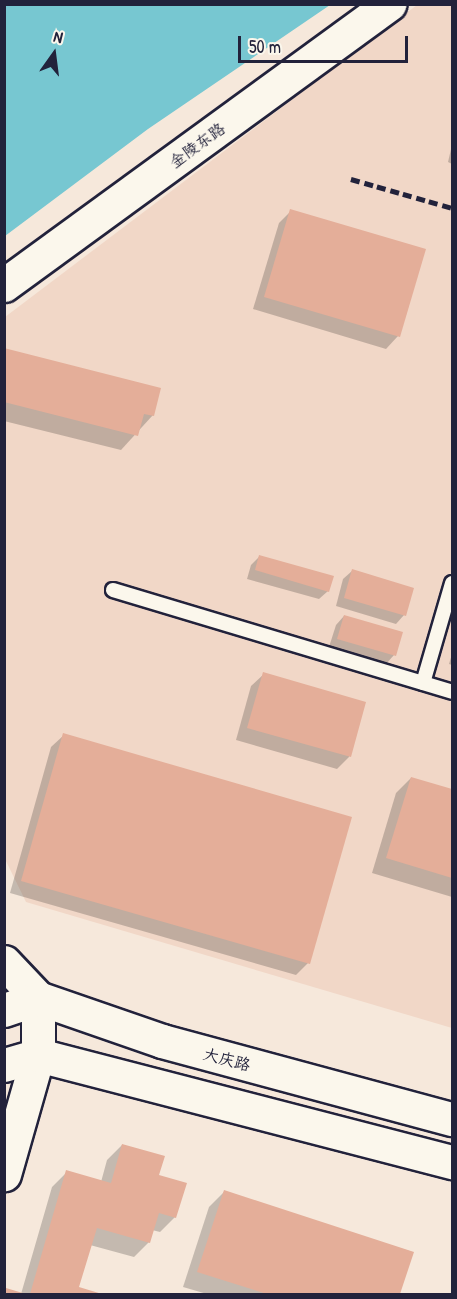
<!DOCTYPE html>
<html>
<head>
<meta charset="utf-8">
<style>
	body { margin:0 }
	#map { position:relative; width:457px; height:1299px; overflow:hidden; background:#f6e8db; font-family:"Patrick Hand","LXGW WenKai TC",sans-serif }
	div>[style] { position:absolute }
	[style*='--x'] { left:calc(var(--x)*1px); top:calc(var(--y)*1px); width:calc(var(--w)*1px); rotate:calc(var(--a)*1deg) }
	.built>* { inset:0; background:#f1d7c7 }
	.water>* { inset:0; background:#77c7d1 }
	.shadow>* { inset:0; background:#0003 }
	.building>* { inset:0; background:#e4ae99 }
	.roads { filter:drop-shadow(2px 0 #22223b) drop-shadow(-2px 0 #22223b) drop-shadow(0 2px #22223b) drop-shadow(0 -2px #22223b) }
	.service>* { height:14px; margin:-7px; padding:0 7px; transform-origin:7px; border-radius:7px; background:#fbf7ec }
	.primary>* { height:33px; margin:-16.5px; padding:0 16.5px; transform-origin:16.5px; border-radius:16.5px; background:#fbf7ec }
	.rail>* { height:4.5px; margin-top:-2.25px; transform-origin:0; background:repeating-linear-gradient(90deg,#22223b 0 9px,transparent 0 13.5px) }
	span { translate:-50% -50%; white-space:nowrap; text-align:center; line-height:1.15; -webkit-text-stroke:5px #fbf7ec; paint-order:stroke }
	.street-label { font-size:16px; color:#22223b }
	.frame { position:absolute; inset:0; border:6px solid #22223b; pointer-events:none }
	.north { position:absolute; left:24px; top:24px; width:60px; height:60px; -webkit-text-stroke:4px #fbf7ec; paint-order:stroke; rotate:14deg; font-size:16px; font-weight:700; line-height:24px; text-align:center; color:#22223b }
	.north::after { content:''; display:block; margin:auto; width:21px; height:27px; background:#22223b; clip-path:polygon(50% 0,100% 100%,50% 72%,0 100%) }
	.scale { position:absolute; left:238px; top:36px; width:170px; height:27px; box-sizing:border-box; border:3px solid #22223b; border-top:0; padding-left:8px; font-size:18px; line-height:21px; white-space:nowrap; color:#22223b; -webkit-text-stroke:4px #fbf7ec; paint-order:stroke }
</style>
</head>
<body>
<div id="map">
	<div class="built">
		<div style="clip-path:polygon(417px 5px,452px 5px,452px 1028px,26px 902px,5px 859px,5px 317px)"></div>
	</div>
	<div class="water">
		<div style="clip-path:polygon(5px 4px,330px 4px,330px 5px,148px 129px,5px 236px)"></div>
	</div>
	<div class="shadow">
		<div style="clip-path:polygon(452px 145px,452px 164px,448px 162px)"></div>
		<div style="clip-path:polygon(291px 211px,398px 336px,386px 349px,253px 309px,279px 223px)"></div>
		<div style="clip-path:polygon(4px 350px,153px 415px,121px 450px,4px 421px)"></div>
		<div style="clip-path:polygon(260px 556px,328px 591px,319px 599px,247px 579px,251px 565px)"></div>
		<div style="clip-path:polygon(352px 571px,404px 615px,396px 624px,336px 606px,343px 579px)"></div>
		<div style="clip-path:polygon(344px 616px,394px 655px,386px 664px,329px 647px,336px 625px)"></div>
		<div style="clip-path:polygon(452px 654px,452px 665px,449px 664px)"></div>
		<div style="clip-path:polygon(264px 674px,365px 703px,349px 757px,337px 769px,236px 740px,251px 686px)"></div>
		<div style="clip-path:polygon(64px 735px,308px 963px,296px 975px,10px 893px,51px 747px)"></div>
		<div style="clip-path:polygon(411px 778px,452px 791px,452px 897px,372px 873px,396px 793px)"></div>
		<div style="clip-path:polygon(122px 1145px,157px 1176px,175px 1217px,160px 1232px,152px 1230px,149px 1242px,134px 1257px,90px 1245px,78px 1288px,98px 1294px,4px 1294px,7px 1290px,21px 1294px,52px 1187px,67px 1172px,101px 1182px,107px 1160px)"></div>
		<div style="clip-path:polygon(224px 1192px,412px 1252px,399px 1294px,207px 1294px,183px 1287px,209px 1207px)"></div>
	</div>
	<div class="building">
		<div style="clip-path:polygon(290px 209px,426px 249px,400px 337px,264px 297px)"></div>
		<div style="clip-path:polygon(4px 348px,161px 388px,154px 416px,144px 414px,138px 436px,4px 402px)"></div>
		<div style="clip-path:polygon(259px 555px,334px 576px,329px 592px,255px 570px)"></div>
		<div style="clip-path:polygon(352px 569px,414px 588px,406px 616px,344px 598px)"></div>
		<div style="clip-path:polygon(344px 615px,403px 632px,396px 656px,337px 639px)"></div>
		<div style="clip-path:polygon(263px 672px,366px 702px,351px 757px,247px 728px)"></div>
		<div style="clip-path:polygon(63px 733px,352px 817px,310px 964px,21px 881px)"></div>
		<div style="clip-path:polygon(411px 777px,452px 789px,452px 878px,386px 858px)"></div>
		<div style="clip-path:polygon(122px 1144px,165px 1156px,159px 1175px,187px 1183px,176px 1218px,159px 1213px,150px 1243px,97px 1228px,79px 1287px,102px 1294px,30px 1294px,66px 1170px,111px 1183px)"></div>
		<div style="clip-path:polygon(224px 1190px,414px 1252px,400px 1294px,267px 1294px,197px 1272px)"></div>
		<div style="clip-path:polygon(6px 1288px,26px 1294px,4px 1294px)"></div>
	</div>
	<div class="roads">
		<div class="service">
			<div style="--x:113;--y:590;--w:354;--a:16.7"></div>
			<div style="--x:423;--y:683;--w:104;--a:-73.8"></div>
		</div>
		<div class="primary">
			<div style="--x:4;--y:285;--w:477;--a:-36.1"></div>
			<div style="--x:4;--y:962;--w:50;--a:46.6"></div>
			<div style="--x:38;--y:998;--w:57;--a:90"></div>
			<div style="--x:38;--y:1055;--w:124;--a:105.9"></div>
			<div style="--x:4;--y:1010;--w:36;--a:-19"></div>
			<div style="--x:38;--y:998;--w:131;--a:19.1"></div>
			<div style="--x:162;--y:1041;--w:300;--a:15.1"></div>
			<div style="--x:4;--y:1065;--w:35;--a:-16"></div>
			<div style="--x:38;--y:1055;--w:428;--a:14.5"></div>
		</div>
	</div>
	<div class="rail">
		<div style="--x:351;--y:179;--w:105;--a:16"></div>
	</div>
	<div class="street-label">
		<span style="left:197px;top:145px;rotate:-36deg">金陵东路</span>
		<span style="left:227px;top:1059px;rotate:15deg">大庆路</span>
	</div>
	<div class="frame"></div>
	<div class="north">N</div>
	<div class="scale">50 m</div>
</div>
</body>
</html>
